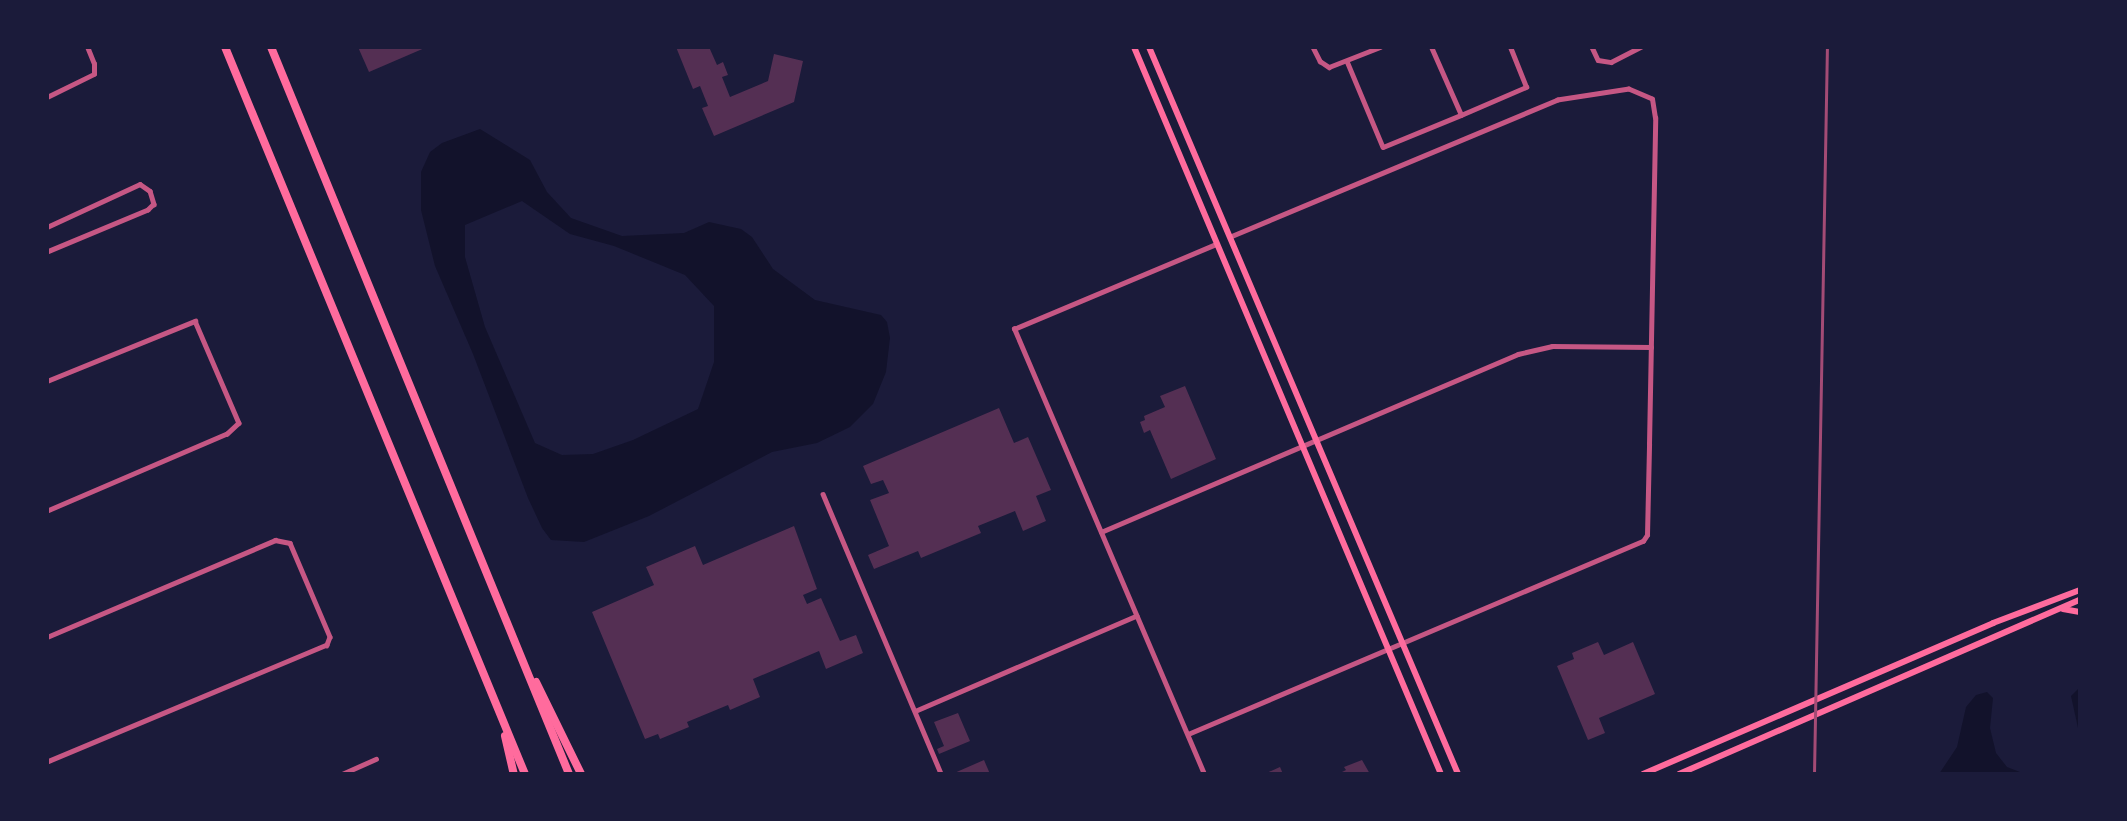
<!DOCTYPE html>
<html>
<head>
<meta charset="utf-8">
<style>
	body { margin:0 }
	#map { position:relative; width:2127px; height:821px; overflow:hidden; background:#1b1b3a; font-family:Overpass,sans-serif }
	div>[style] { position:absolute }
	[style*='--x'] { left:calc(var(--x)*1px); top:calc(var(--y)*1px); width:calc(var(--w)*1px); rotate:calc(var(--a)*1deg) }
	.water>* { inset:0; background:#12122b }
	.building>* { inset:0; background:#542f53 }
	.minor>* { height:4.5px; margin:-2.25px; padding:0 2.25px; transform-origin:2.25px; border-radius:2.25px; background:#c65784 }
	.secondary>* { height:6px; margin:-3px; padding:0 3px; transform-origin:3px; border-radius:3px; background:#ff6b9d }
	.motorway>* { height:8px; margin:-4px; padding:0 4px; transform-origin:4px; border-radius:4px; background:#ff6b9d }
	.rail>* { height:2.5px; margin:-1.25px; padding:0 1.25px; transform-origin:1.25px; border-radius:1.25px; background:#a44b75 }
	span { translate:-50% -50%; white-space:nowrap; text-align:center; line-height:1.15; -webkit-text-stroke:7px #1b1b3a; paint-order:stroke }
	.frame { position:absolute; inset:0; border:49px solid #1b1b3a; pointer-events:none }
</style>
</head>
<body>
<div id="map">
	<div class="water">
		<div style="clip-path:polygon(evenodd,480px 129px,530px 160px,547px 192px,571px 218px,622px 236px,684px 233px,709px 222px,741px 229px,752px 237px,773px 269px,815px 300px,881px 315px,887px 322px,890px 338px,886px 372px,873px 404px,850px 427px,817px 443px,772px 452px,649px 516px,584px 542px,551px 540px,542px 528px,528px 498px,473px 354px,435px 266px,421px 210px,421px 172px,430px 152px,442px 143px,480px 129px,522px 201px,570px 234px,614px 246px,685px 275px,714px 306px,714px 362px,698px 409px,633px 440px,593px 454px,562px 455px,535px 443px,485px 327px,465px 257px,465px 225px,522px 201px)"></div>
		<div style="clip-path:polygon(2080px 687px,2080px 737px,2071px 696px)"></div>
		<div style="clip-path:polygon(1987px 692px,1993px 698px,1990px 728px,1996px 753px,2007px 767px,2025px 774px,1939px 774px,1957px 747px,1966px 707px,1976px 695px)"></div>
	</div>
	<div class="building">
		<div style="clip-path:polygon(358px 47px,427px 47px,369px 72px)"></div>
		<div style="clip-path:polygon(676px 47px,709px 47px,717px 65px,723px 62px,728px 75px,722px 77px,730px 97px,768px 81px,774px 54px,803px 61px,794px 102px,714px 136px,702px 108px,708px 106px,700px 86px,693px 89px)"></div>
		<div style="clip-path:polygon(1185px 386px,1216px 459px,1171px 479px,1150px 430px,1144px 433px,1140px 422px,1145px 420px,1144px 416px,1165px 407px,1160px 396px)"></div>
		<div style="clip-path:polygon(999px 408px,1014px 443px,1028px 437px,1051px 490px,1036px 496px,1046px 521px,1023px 531px,1015px 511px,978px 526px,981px 533px,921px 558px,918px 551px,874px 569px,868px 555px,889px 546px,870px 500px,889px 493px,883px 480px,871px 484px,863px 466px)"></div>
		<div style="clip-path:polygon(794px 526px,817px 589px,803px 595px,807px 604px,821px 598px,840px 641px,856px 635px,863px 653px,826px 669px,819px 651px,753px 679px,760px 697px,730px 710px,728px 705px,687px 722px,689px 727px,660px 739px,658px 734px,645px 739px,592px 612px,654px 585px,646px 567px,695px 546px,703px 565px)"></div>
		<div style="clip-path:polygon(1598px 642px,1604px 655px,1633px 642px,1655px 694px,1599px 718px,1605px 733px,1588px 740px,1557px 666px,1574px 659px,1572px 653px)"></div>
		<div style="clip-path:polygon(958px 713px,970px 741px,939px 754px,937px 749px,944px 746px,934px 722px)"></div>
		<div style="clip-path:polygon(984px 760px,990px 774px,952px 774px)"></div>
		<div style="clip-path:polygon(1362px 760px,1370px 774px,1338px 774px,1346px 770px,1344px 767px)"></div>
		<div style="clip-path:polygon(1280px 767px,1283px 774px,1264px 774px)"></div>
	</div>
	<div class="minor">
		<div style="--x:1313;--y:47;--w:16;--a:63"></div>
		<div style="--x:1320;--y:61;--w:11;--a:34"></div>
		<div style="--x:1329;--y:67;--w:55;--a:-21.4"></div>
		<div style="--x:1592;--y:47;--w:14;--a:65"></div>
		<div style="--x:1598;--y:60;--w:13;--a:9"></div>
		<div style="--x:1611;--y:62;--w:34;--a:-27"></div>
		<div style="--x:1347;--y:61;--w:93;--a:67.3"></div>
		<div style="--x:1383;--y:147;--w:84;--a:-22.3"></div>
		<div style="--x:1461;--y:115;--w:74;--a:-113.8"></div>
		<div style="--x:47;--y:97;--w:52;--a:-26.1"></div>
		<div style="--x:94;--y:74;--w:10;--a:-90"></div>
		<div style="--x:94;--y:64;--w:18;--a:-112"></div>
		<div style="--x:1461;--y:115;--w:71;--a:-23.3"></div>
		<div style="--x:1526;--y:87;--w:43;--a:-111.8"></div>
		<div style="--x:47;--y:227;--w:102;--a:-24.8"></div>
		<div style="--x:140;--y:184;--w:12;--a:35"></div>
		<div style="--x:150;--y:191;--w:14;--a:73"></div>
		<div style="--x:154;--y:204;--w:8;--a:135"></div>
		<div style="--x:148;--y:210;--w:109;--a:157.4"></div>
		<div style="--x:47;--y:381;--w:160;--a:-22.1"></div>
		<div style="--x:195;--y:321;--w:111;--a:66.7"></div>
		<div style="--x:239;--y:423;--w:16;--a:137"></div>
		<div style="--x:227;--y:434;--w:196;--a:156.8"></div>
		<div style="--x:823;--y:494;--w:304;--a:67.1"></div>
		<div style="--x:1101;--y:532;--w:453;--a:-23.1"></div>
		<div style="--x:1518;--y:354;--w:35;--a:-13"></div>
		<div style="--x:1552;--y:346;--w:99;--a:0.6"></div>
		<div style="--x:47;--y:637;--w:248;--a:-23"></div>
		<div style="--x:275;--y:540;--w:15;--a:11"></div>
		<div style="--x:290;--y:543;--w:102;--a:66.9"></div>
		<div style="--x:330;--y:637;--w:9;--a:111"></div>
		<div style="--x:327;--y:645;--w:303;--a:157.3"></div>
		<div style="--x:915;--y:711;--w:241;--a:-23.3"></div>
		<div style="--x:1188;--y:734;--w:494;--a:-23"></div>
		<div style="--x:1643;--y:541;--w:7;--a:-56"></div>
		<div style="--x:1647;--y:535;--w:91;--a:-88.7"></div>
		<div style="--x:1649;--y:444;--w:326;--a:-88.9"></div>
		<div style="--x:1655;--y:118;--w:19;--a:-99"></div>
		<div style="--x:1652;--y:99;--w:25;--a:-157"></div>
		<div style="--x:1629;--y:89;--w:72;--a:171.2"></div>
		<div style="--x:1558;--y:100;--w:355;--a:157.3"></div>
		<div style="--x:342;--y:774;--w:37;--a:-24"></div>
		<div style="--x:1204;--y:774;--w:484;--a:-113.1"></div>
		<div style="--x:1014;--y:329;--w:219;--a:-22.8"></div>
	</div>
	<div class="secondary">
		<div style="--x:1134;--y:47;--w:789;--a:67.11"></div>
		<div style="--x:1149;--y:47;--w:790;--a:66.97"></div>
		<div style="--x:2063;--y:609;--w:17;--a:10"></div>
		<div style="--x:1643;--y:774;--w:381;--a:-23.3"></div>
		<div style="--x:1993;--y:623;--w:93;--a:-20.8"></div>
		<div style="--x:1679;--y:774;--w:437;--a:-23.5"></div>
	</div>
	<div class="motorway">
		<div style="--x:225;--y:47;--w:786;--a:67.58"></div>
		<div style="--x:271;--y:47;--w:786;--a:67.71"></div>
		<div style="--x:536;--y:682;--w:102;--a:63.9"></div>
		<div style="--x:505;--y:736;--w:39;--a:77"></div>
	</div>
	<div class="rail">
		<div style="--x:1814;--y:774;--w:727;--a:-88.98"></div>
	</div>
	<div class="frame"></div>
</div>
</body>
</html>
